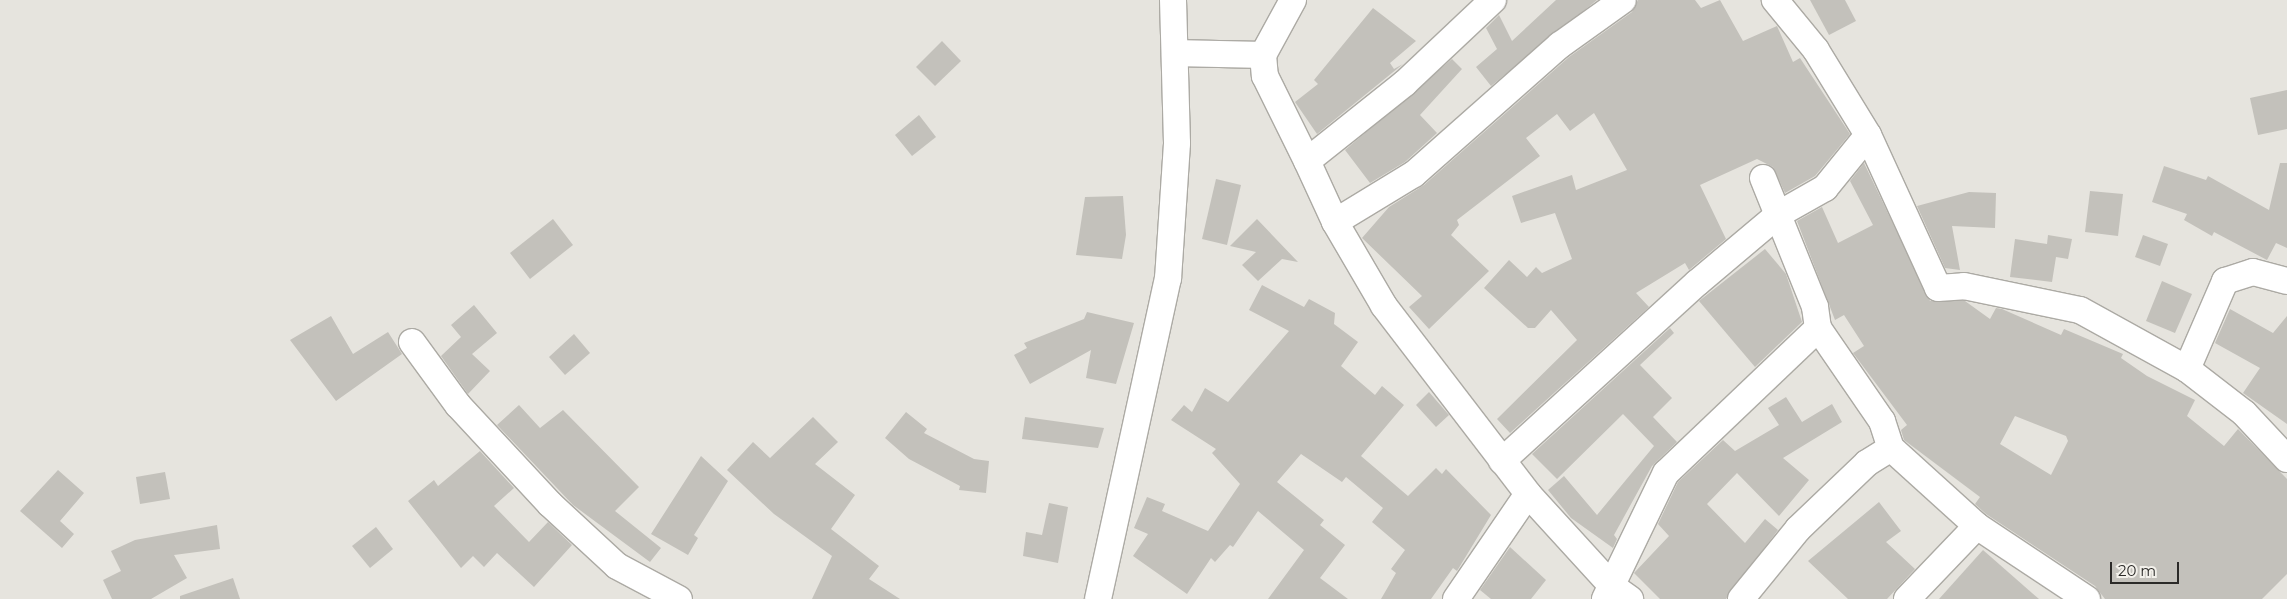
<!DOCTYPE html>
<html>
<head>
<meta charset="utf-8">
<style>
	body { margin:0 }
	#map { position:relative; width:2287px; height:599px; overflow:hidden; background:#e6e4de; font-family:Montserrat,sans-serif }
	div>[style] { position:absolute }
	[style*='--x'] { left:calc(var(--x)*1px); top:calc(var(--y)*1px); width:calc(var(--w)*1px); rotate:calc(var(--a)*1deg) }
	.building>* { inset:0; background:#c3c1bb }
	.roads { filter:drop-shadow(1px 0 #acaaa4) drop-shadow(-1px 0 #acaaa4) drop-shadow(0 1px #acaaa4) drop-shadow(0 -1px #acaaa4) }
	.minor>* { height:26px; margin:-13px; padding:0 13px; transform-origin:13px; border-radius:13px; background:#fff }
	span { translate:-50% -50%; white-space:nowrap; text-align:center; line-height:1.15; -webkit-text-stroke:4.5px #f3f1eb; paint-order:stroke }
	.scale { position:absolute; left:2110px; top:562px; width:69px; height:22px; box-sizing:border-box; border:2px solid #2b2a28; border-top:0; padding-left:6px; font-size:15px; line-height:18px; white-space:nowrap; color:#2b2a28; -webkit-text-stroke:4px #f3f1eb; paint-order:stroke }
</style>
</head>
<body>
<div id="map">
	<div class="building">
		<div style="clip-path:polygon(1556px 0,1597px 0,1491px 86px,1476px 67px,1497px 49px,1486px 28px,1499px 15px,1512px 41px)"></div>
		<div style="clip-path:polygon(1638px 0,1695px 0,1701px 8px,1720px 0,1743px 41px,1777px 26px,1793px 62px,1800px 58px,1850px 134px,1815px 176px,1785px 193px,1773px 167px,1757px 159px,1700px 185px,1726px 239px,1689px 270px,1685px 263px,1636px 293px,1649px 307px,1510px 433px,1497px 419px,1577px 340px,1551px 310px,1535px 328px,1528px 328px,1484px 288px,1509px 260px,1527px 277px,1536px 267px,1542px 273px,1572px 259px,1555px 213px,1521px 223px,1512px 196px,1572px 175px,1576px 190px,1627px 170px,1594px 113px,1570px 131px,1557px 114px,1526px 138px,1540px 156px,1457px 220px,1459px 225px,1451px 235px,1489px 271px,1429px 329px,1409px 307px,1422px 296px,1362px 238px,1389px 207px,1424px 185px,1569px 57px,1632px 12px)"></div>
		<div style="clip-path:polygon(1810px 0,1845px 0,1856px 21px,1829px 35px)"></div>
		<div style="clip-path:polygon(1373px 8px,1416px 41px,1390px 63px,1394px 69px,1403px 64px,1317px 134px,1295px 102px,1318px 84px,1314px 80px)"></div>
		<div style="clip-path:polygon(942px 41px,961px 61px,935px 86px,916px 67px)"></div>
		<div style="clip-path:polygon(1452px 59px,1462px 69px,1420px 115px,1437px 133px,1405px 162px,1370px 183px,1345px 150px)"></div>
		<div style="clip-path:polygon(2287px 90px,2287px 129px,2258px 135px,2250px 98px)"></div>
		<div style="clip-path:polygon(919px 115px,936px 137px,912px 156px,895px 135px)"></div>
		<div style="clip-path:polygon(evenodd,1864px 163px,1930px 301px,1965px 301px,1990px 319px,1996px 308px,2002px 309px,2061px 335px,2064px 329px,2123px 354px,2121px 358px,2147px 376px,2195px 400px,2187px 416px,2224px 446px,2238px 429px,2287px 479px,2287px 574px,2262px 599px,2105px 599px,2095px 586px,1986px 514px,1975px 504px,1980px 497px,1904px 440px,1901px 430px,1907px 425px,1853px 353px,1864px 346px,1844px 315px,1835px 320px,1797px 221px,1822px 207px,1838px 243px,1873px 225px,1850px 181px,1864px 163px,2015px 416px,2066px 436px,2068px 441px,2051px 475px,2000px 444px,2015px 416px)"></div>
		<div style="clip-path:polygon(2280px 163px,2287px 163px,2287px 248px,2276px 243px,2267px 260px,2214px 232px,2212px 236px,2184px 220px,2187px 214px,2152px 202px,2164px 166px,2206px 180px,2208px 176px,2269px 210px)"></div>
		<div style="clip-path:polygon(1216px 179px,1241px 185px,1227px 245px,1202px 239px)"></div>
		<div style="clip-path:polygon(2090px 191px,2123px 194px,2118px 236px,2085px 232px)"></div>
		<div style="clip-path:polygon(1969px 192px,1996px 193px,1995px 228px,1952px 226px,1960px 270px,1945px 268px,1917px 206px)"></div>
		<div style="clip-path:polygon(1123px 196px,1126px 235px,1122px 259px,1076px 255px,1085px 197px)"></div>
		<div style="clip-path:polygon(553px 219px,573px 245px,530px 279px,510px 253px)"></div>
		<div style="clip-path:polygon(1257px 219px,1298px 262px,1282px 259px,1258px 281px,1242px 265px,1256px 252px,1230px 246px)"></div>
		<div style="clip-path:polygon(2048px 235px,2072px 239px,2068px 259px,2056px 257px,2052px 282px,2010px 277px,2015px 239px,2047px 244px)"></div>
		<div style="clip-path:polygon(2143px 235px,2168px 244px,2160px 266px,2135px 257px)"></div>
		<div style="clip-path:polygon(1765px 249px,1786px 274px,1802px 322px,1755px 367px,1699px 301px)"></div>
		<div style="clip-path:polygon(2162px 281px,2192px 294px,2175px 333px,2146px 321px)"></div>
		<div style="clip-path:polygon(1262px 285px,1304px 307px,1309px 299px,1335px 313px,1334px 324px,1358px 342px,1341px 366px,1375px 395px,1382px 386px,1404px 405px,1361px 456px,1408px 496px,1436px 468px,1442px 474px,1446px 469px,1491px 515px,1457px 571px,1453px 568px,1431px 599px,1381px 599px,1396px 573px,1391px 569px,1405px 550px,1372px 522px,1383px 508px,1346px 477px,1342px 482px,1301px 454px,1277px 482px,1324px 520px,1320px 525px,1345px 545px,1320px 578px,1348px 599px,1268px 599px,1304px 550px,1258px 511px,1233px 547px,1230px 545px,1215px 562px,1211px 558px,1187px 594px,1133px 556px,1148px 534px,1134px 528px,1147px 497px,1165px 504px,1162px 511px,1208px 531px,1240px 484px,1212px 453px,1216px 449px,1171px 420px,1184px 405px,1192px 412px,1205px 388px,1228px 402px,1289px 331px,1249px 310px)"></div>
		<div style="clip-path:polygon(474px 305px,497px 333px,472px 354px,490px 371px,468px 394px,441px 356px,461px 337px,451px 325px)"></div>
		<div style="clip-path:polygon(2230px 309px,2273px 333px,2287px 316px,2287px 424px,2243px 393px,2260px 368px,2215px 343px)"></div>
		<div style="clip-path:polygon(1087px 312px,1134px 323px,1116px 384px,1086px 378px,1091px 350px,1030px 384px,1014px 355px,1027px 348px,1024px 343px,1084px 319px)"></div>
		<div style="clip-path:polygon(331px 316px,353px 354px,388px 332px,402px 354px,336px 401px,290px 340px)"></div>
		<div style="clip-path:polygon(1670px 328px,1674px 333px,1640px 365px,1672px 398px,1653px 417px,1677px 442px,1652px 466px,1614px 535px,1617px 539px,1613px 548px,1571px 518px,1548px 490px,1564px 476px,1597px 515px,1654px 446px,1623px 414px,1557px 479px,1532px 454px)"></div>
		<div style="clip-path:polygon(574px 334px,590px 353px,565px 375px,549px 357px)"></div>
		<div style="clip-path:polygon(1429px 392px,1449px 415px,1436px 427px,1416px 405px)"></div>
		<div style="clip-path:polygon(1786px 397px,1802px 422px,1832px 404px,1842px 422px,1783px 458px,1809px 480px,1779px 516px,1737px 473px,1707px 504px,1745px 543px,1765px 519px,1778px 530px,1726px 599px,1660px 599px,1634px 573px,1669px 536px,1658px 524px,1678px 482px,1723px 440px,1735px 451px,1779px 425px,1768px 408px)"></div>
		<div style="clip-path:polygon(519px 405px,540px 428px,563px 410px,639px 487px,615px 511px,661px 548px,650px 562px,573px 505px,497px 425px)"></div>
		<div style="clip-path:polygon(906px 412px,927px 429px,924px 433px,974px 459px,989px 461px,986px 493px,959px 490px,960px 486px,909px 459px,885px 438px)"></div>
		<div style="clip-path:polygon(813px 417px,838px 442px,815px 464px,855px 495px,831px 529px,879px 566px,869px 579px,900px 599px,812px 599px,832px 556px,774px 514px,727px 470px,753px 442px,770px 458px)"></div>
		<div style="clip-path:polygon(1025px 417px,1104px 428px,1098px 448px,1022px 439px)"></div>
		<div style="clip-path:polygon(480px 451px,514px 488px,494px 506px,529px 542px,548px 522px,572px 545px,534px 587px,497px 553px,484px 567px,473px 556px,461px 568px,408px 501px,434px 480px,438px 486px)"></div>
		<div style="clip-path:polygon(701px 456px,728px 481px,694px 535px,698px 538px,688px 555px,651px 534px)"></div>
		<div style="clip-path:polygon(58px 470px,84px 493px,60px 521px,74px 534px,62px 548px,20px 511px)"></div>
		<div style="clip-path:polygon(165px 472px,170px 499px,140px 504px,136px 477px)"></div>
		<div style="clip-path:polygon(1879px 502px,1901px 531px,1886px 542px,1915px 569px,1887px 599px,1848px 599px,1808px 561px)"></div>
		<div style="clip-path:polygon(1049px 503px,1068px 507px,1058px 563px,1023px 556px,1026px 532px,1042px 535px)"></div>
		<div style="clip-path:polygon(217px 525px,220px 549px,174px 555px,187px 578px,151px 599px,112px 599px,103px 580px,121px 571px,111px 551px,135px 540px)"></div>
		<div style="clip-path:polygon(376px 527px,393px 549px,370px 568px,352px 546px)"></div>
		<div style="clip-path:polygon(1510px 547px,1546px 580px,1531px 599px,1491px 599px,1480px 590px)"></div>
		<div style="clip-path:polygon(1983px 550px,2039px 599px,1939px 599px)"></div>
		<div style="clip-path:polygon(233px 578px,240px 599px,180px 599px,180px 596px)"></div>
	</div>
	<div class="roads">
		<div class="minor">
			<div style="--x:1293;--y:0;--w:63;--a:118.6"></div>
			<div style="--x:1263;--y:55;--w:21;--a:85"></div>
			<div style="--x:1265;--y:76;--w:95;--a:63.7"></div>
			<div style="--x:1493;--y:0;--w:121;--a:136.7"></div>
			<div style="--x:1405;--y:83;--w:125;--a:141.5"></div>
			<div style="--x:1307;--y:161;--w:67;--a:65.3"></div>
			<div style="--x:1335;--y:222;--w:97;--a:59.7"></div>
			<div style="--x:1384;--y:306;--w:237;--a:52.5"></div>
			<div style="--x:1528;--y:494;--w:126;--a:47.6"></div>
			<div style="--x:1613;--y:587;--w:21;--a:35"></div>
			<div style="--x:1175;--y:53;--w:88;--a:1.3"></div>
			<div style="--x:1868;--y:135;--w:168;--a:65.4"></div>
			<div style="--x:1938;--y:288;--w:26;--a:-4"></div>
			<div style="--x:1964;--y:286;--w:118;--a:11.7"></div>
			<div style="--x:2080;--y:310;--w:122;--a:28.9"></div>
			<div style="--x:2187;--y:369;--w:72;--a:37.7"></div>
			<div style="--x:2244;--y:413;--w:63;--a:46.9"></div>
			<div style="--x:1763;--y:178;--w:139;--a:68"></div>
			<div style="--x:1815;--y:307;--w:21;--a:82"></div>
			<div style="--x:1818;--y:328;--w:113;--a:55.5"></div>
			<div style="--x:1882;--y:421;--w:28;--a:72"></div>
			<div style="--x:1891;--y:448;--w:116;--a:42.2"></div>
			<div style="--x:1977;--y:526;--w:132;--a:33.6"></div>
			<div style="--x:1335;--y:222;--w:92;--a:-31.3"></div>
			<div style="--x:1414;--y:174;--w:195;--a:-41.5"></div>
			<div style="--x:1560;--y:45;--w:77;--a:-35.5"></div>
			<div style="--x:412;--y:342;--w:78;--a:53.9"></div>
			<div style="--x:458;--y:405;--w:135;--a:47.1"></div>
			<div style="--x:550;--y:504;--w:91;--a:42.8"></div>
			<div style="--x:617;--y:566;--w:70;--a:28"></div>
			<div style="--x:2187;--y:369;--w:96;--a:-66.6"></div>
			<div style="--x:2225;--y:281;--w:29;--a:-18"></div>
			<div style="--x:2253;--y:272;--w:35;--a:15"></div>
			<div style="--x:1502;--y:461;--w:264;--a:-42.4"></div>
			<div style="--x:1697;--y:283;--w:107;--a:-40.1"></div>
			<div style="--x:1779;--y:214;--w:53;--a:-29.5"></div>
			<div style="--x:1825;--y:188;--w:68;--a:-50.9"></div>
			<div style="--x:1868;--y:135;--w:100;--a:-121.5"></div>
			<div style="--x:1816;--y:50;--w:65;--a:-129.4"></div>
			<div style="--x:1098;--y:599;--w:328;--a:-77.7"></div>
			<div style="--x:1168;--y:279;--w:136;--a:-86.2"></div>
			<div style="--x:1177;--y:143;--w:143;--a:-91.6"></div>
			<div style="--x:1456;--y:599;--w:127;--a:-55.6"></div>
			<div style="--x:1605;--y:599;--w:140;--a:-64.2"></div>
			<div style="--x:1666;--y:473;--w:210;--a:-43.6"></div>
			<div style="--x:1741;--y:599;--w:90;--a:-50.8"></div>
			<div style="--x:1798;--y:529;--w:95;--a:-43.7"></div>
			<div style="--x:1867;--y:463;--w:28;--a:-32"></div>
			<div style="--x:1907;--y:599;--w:101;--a:-46.2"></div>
		</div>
	</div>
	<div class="scale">20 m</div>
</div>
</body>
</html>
